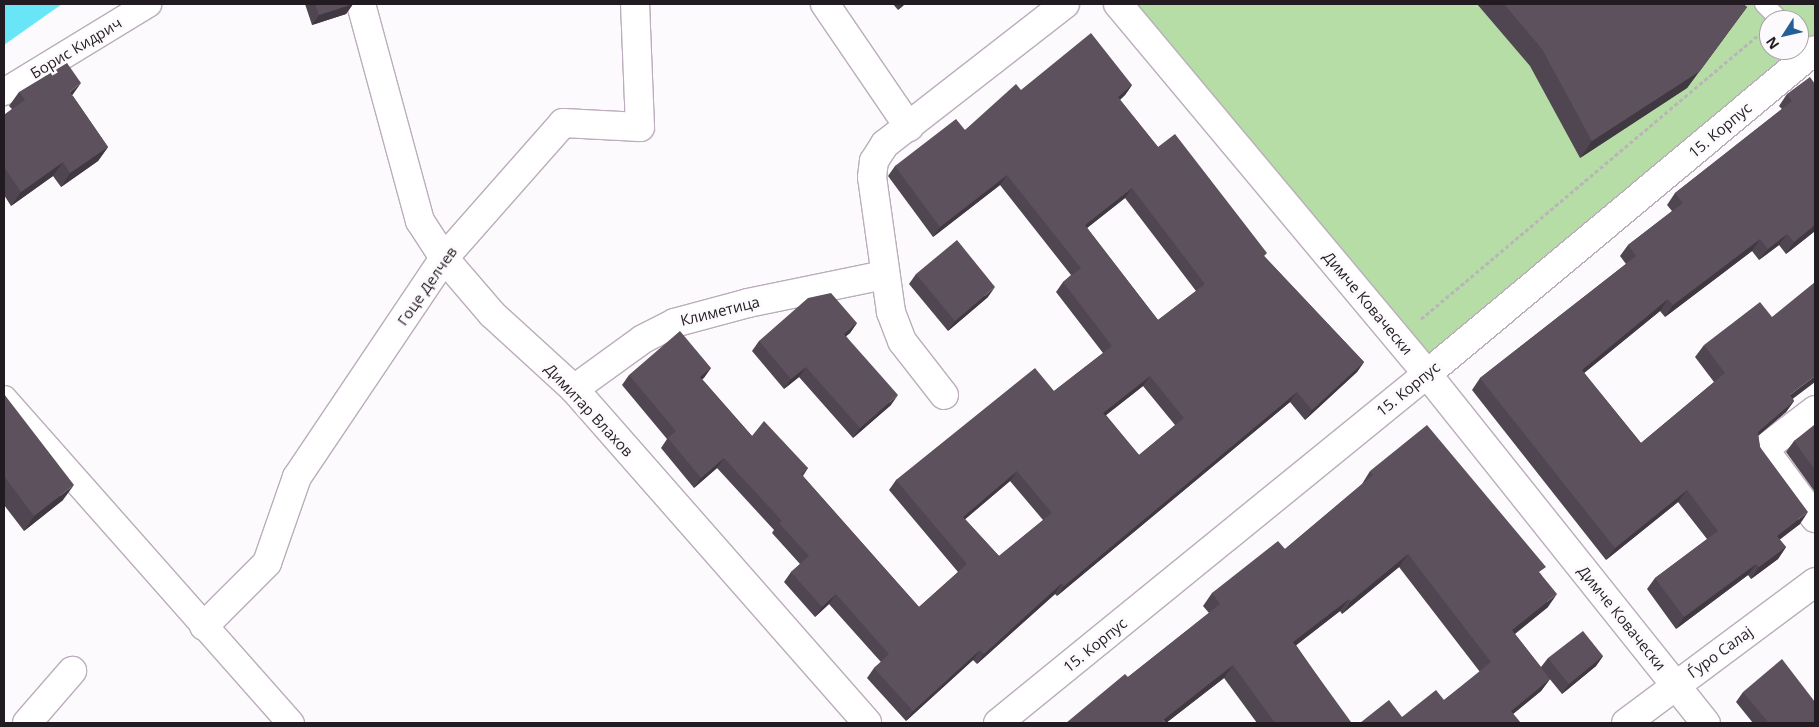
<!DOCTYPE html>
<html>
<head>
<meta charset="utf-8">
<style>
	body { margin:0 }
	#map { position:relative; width:1819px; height:727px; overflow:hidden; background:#fdfafd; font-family:"Open Sans",sans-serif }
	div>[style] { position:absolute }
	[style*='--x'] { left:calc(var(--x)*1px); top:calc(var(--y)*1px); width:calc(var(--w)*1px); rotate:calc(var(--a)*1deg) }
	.green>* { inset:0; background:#b5dda5 }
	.water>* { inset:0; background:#68e5f6 }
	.path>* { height:3px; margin-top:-1.5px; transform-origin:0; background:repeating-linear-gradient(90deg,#b9b5b9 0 4px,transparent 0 6.5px) }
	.roads { filter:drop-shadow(1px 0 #bbadbc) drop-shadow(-1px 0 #bbadbc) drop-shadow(0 1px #bbadbc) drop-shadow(0 -1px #bbadbc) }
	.service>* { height:18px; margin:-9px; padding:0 9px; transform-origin:9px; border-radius:9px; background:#fff }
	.pedestrian>* { height:26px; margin:-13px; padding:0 13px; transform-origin:13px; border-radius:13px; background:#fff }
	.minor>* { height:28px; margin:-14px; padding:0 14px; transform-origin:14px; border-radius:14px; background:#fff }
	.tertiary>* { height:28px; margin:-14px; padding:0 14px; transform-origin:14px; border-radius:14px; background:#fff }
	.wall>* { inset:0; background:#504651 }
	.shaded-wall>* { inset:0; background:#413942 }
	.building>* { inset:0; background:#5d515e }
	span { translate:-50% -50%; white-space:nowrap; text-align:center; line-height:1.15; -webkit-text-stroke:5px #fdfafd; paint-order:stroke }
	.street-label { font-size:15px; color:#221c22 }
	.frame { position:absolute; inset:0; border:5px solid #221c22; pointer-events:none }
	.north { position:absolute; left:1759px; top:10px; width:50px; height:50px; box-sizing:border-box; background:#fdfafd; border:1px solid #a5a1a5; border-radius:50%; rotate:235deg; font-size:14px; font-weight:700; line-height:20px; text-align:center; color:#221c22 }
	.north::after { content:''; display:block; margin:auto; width:18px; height:22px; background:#246097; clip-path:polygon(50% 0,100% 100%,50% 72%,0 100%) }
</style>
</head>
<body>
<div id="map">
	<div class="green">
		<div style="clip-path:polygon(evenodd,1118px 4px,1815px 4px,1815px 50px,1427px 374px,1118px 4px,1769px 20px,1799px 20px,1799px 50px,1769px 50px,1769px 20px)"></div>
	</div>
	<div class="water">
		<div style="clip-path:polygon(4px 4px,62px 4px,4px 45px)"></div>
	</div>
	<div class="path">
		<div style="--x:1421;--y:319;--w:441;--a:-40.1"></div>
	</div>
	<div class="roads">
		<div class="service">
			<div style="--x:1764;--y:4;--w:23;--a:45"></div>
			<div style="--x:1799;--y:40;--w:18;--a:45"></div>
		</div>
		<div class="pedestrian">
			<div style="--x:4;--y:92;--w:169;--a:-31.4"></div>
			<div style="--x:4;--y:399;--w:433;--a:48.5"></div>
		</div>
		<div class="minor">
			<div style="--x:361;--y:4;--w:225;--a:74.8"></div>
			<div style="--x:420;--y:221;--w:44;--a:57"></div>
			<div style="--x:444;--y:258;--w:74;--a:49.4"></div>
			<div style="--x:492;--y:314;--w:111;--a:42.4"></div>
			<div style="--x:574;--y:389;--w:444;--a:48.7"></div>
			<div style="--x:825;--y:4;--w:149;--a:55.7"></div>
			<div style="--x:1118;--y:4;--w:482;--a:50.1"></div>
			<div style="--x:1427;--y:374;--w:447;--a:51.4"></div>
			<div style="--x:574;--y:389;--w:85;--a:-35.9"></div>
			<div style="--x:643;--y:339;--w:35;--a:-27"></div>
			<div style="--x:674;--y:323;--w:77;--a:-15.1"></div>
			<div style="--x:748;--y:303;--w:139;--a:-11.6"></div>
			<div style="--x:944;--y:395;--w:68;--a:-127.9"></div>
			<div style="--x:902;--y:341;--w:31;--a:-111"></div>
			<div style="--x:891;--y:312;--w:136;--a:-98"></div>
			<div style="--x:872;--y:177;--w:16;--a:-83"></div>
			<div style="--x:874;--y:161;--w:20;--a:-57"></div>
			<div style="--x:885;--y:144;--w:228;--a:-37.9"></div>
			<div style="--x:1815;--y:410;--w:64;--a:142.6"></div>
			<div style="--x:1764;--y:449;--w:86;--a:53.5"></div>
			<div style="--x:204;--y:626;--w:89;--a:-45"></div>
			<div style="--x:267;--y:563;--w:91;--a:-70.8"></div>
			<div style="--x:297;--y:477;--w:264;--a:-56.1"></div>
			<div style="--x:444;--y:258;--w:180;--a:-48.6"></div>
			<div style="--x:563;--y:123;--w:77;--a:3"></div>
			<div style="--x:640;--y:127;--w:123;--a:-92.3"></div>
			<div style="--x:27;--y:723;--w:69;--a:-49.1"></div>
			<div style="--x:1626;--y:723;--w:236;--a:-36.7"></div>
		</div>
		<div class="tertiary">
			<div style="--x:998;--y:723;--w:553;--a:-39.13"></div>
			<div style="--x:1427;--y:374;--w:505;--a:-39.86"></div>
		</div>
	</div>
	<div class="wall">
		<div style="clip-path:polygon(305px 4px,353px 4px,346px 14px,312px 25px)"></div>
		<div style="clip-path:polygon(893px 4px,905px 4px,898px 10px)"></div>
		<div style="clip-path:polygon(1477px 4px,1743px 4px,1747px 7px,1687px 88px,1580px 158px,1530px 66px)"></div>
		<div style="clip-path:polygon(1815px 84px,1815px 231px,1786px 254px,1779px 245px,1759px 260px,1752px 251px,1665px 317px,1660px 311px,1584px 373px,1641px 443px,1714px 382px,1695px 357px,1704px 345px,1793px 399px,1794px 401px,1786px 412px,1758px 436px,1760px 447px,1800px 524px,1779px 539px,1786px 547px,1778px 559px,1751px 579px,1748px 575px,1676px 629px,1647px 589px,1655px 578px,1707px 539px,1678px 502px,1606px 560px,1472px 390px,1480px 378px,1626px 264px,1620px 256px,1628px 245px,1672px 211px,1667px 205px,1675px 193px,1782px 109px,1779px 106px,1787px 94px)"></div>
		<div style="clip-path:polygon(evenodd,1132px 85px,1125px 95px,1120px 100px,1158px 147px,1265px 257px,1364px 362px,1357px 372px,1305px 420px,1290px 402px,1057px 596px,1055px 594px,977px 664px,973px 660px,906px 721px,867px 678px,874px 668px,881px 662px,829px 604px,815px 617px,784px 582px,791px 572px,800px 564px,772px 533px,774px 530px,717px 468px,694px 488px,661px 448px,667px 439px,622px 385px,629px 375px,711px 368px,702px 379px,752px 436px,808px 468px,803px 476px,919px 607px,958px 572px,889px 490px,896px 480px,1054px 391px,1103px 353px,1056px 292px,1063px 282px,1071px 275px,1000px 185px,933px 237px,888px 176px,895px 166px,965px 130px,1021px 90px,1132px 85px,1125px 198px,1196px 291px,1158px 320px,1087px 228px,1125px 198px,1132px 85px,1143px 386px,1175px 425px,1139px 455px,1106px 415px,1143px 386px,1132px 85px,1010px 481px,1043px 520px,999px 556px,965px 519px,1010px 481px)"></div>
		<div style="clip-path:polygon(19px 92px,73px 96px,108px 147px,98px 161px,61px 187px,53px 176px,11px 206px,4px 195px,4px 115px,12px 109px,9px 106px)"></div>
		<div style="clip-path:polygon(916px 274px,988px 297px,948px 331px,909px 284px)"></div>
		<div style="clip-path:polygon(857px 323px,850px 333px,846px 336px,891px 405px,853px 438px,799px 377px,784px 389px,752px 351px,759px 341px)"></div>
		<div style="clip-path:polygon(4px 394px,63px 500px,24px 531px,4px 505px)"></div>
		<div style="clip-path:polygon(1815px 427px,1815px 492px,1786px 452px,1794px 441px)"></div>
		<div style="clip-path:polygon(1370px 471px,1541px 574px,1548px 607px,1515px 634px,1541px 667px,1548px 658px,1603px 656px,1596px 666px,1562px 694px,1544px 672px,1550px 679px,1541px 691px,1513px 714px,1402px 717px,1444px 700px,1480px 672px,1399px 567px,1342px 614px,1340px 611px,1296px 645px,1350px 723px,1257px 723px,1224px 678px,1166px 723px,1128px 677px,1209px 613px,1203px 606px,1212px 593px,1285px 549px,1362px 484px)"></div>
		<div style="clip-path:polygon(1743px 692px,1815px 723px,1753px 723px,1736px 702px)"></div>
	</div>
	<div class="shaded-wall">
		<div style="clip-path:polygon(353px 4px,346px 14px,312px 25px,319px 15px)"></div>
		<div style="clip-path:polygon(902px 4px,905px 4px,898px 10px)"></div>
		<div style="clip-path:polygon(1747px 7px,1687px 88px,1580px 158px,1592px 141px)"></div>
		<div style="clip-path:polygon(81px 83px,71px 97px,70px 92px)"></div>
		<div style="clip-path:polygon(1132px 85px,1125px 95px,1111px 107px,1118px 97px)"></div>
		<div style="clip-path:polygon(108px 147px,98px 161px,61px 187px,70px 173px)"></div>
		<div style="clip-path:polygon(63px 162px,53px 176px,11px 206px,21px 192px)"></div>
		<div style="clip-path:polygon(1007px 175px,1000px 185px,933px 237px,940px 227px)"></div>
		<div style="clip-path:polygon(1132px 188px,1125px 198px,1078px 235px,1085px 225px)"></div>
		<div style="clip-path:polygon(1815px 225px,1815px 231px,1786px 254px,1794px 242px)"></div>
		<div style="clip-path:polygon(1787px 234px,1779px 245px,1759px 260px,1768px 249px)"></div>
		<div style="clip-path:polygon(1760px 239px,1752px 251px,1665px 317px,1673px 305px)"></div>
		<div style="clip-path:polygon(995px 287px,988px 297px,948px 331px,955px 321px)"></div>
		<div style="clip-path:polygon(1668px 299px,1660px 311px,1573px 382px,1582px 370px)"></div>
		<div style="clip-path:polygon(857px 323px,850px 333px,837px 344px,844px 334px)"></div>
		<div style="clip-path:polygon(1364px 362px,1357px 372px,1305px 420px,1312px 410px)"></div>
		<div style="clip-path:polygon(806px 367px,799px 377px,784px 389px,791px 379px)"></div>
		<div style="clip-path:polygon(711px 368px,704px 378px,693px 387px,700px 377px)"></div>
		<div style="clip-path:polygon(1150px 376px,1143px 386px,1096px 423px,1103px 413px)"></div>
		<div style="clip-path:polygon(1815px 376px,1815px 382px,1782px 407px,1790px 395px)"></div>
		<div style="clip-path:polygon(1297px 392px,1290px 402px,1057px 596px,1064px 586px)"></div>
		<div style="clip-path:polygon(898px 395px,891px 405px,853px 438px,860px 428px)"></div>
		<div style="clip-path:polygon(1794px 401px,1786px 412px,1749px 443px,1758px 432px)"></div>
		<div style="clip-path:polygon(724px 458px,717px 468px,694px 488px,701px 478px)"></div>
		<div style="clip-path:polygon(1017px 471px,1010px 481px,956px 527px,963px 517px)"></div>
		<div style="clip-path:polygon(74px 485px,63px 500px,24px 531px,34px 516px)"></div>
		<div style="clip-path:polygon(1687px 490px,1678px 502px,1606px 560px,1615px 548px)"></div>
		<div style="clip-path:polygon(1808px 512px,1800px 524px,1769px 548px,1777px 536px)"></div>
		<div style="clip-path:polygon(1786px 547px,1778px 559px,1751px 579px,1759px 567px)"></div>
		<div style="clip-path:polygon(1408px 554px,1399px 567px,1342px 614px,1351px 601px)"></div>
		<div style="clip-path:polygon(1756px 564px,1748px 575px,1676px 629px,1684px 617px)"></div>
		<div style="clip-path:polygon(1062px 583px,1055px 594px,977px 664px,984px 654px)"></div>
		<div style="clip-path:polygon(836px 594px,829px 604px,815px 617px,822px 607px)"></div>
		<div style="clip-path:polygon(1557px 594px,1548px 607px,1503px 643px,1512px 630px)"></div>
		<div style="clip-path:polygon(1349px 599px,1340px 611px,1285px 654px,1293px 642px)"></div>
		<div style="clip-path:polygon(980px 650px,973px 660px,906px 721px,913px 711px)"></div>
		<div style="clip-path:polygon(1603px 656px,1596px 666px,1562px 694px,1569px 684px)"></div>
		<div style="clip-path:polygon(1233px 665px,1224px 678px,1166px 723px,1163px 720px)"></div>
		<div style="clip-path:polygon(1550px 679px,1541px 691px,1502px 723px,1511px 711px)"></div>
	</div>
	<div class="building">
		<div style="clip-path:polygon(315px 4px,353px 4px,319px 15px)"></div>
		<div style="clip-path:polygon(1504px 4px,1743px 4px,1747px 7px,1700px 71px,1592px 141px,1542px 49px)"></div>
		<div style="clip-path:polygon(evenodd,1091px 33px,1132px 85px,1118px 97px,1158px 147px,1175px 134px,1267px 253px,1264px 256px,1364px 362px,1312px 410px,1297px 392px,1064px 586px,1062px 583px,984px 654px,980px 650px,913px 711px,874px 668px,889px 654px,836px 594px,822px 607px,791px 572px,809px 556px,779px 523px,782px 521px,724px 458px,701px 478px,668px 438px,676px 431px,629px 375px,680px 331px,711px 368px,700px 377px,752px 436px,764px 421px,808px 468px,801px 474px,919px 607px,967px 564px,896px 480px,1035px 368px,1054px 391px,1112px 346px,1063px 282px,1081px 268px,1007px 175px,940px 227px,895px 166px,956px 119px,965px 130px,1016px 84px,1021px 90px,1091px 33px,1132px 188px,1205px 284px,1158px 320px,1085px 225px,1132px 188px,1091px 33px,1150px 376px,1184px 418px,1139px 455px,1103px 413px,1150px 376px,1091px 33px,1017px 471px,1052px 513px,999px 556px,963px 517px,1017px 471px)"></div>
		<div style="clip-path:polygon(67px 63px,81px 83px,70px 92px,108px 147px,70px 173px,63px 162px,21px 192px,4px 167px,4px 154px,5px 153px,4px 152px,4px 115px,25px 100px,19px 92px)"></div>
		<div style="clip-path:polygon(1810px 77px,1815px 84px,1815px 225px,1794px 242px,1787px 234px,1768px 249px,1760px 239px,1673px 305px,1668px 299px,1582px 370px,1641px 443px,1725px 373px,1704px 345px,1760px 302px,1772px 317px,1815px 282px,1815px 376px,1790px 395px,1794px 401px,1758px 432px,1760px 447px,1808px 512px,1777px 536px,1786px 547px,1759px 567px,1756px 564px,1684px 617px,1655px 578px,1718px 531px,1687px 490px,1615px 548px,1480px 378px,1636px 256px,1628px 245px,1683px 203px,1675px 193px,1792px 101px,1787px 94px)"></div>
		<div style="clip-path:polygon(957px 240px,995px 287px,955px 321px,916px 274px)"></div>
		<div style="clip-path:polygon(831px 293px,857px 323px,844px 334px,898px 395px,860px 428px,806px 367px,791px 379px,759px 341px,808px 298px)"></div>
		<div style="clip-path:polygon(4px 394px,74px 485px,34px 516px,4px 476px)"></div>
		<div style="clip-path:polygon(1427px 425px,1546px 567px,1539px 572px,1557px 594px,1512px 630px,1550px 679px,1511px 711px,1521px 723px,1360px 723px,1389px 700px,1402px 717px,1436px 690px,1444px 700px,1491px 662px,1408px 554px,1351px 601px,1349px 599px,1293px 642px,1351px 722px,1349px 723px,1275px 723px,1233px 665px,1163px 720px,1166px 723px,1066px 723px,1125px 674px,1128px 677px,1220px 604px,1212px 593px,1278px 541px,1285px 549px,1373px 475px,1370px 471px)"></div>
		<div style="clip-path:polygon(1814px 425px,1815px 427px,1815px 470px,1794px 441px)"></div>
		<div style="clip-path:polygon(1583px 631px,1603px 656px,1569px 684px,1548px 658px)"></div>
		<div style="clip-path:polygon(1782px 659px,1815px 702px,1815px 723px,1769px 723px,1743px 692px)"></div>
	</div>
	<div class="street-label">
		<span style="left:76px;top:48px;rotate:-31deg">Борис Кидрич</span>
		<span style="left:1720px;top:130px;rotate:-40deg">15. Корпус</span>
		<span style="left:427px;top:286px;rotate:-55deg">Гоце Делчев</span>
		<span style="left:1368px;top:303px;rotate:50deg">Димче Ковачески</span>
		<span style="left:720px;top:311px;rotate:-14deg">Климетица</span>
		<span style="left:1408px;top:389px;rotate:-39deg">15. Корпус</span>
		<span style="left:589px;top:410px;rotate:47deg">Димитар Влахов</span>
		<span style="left:1622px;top:618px;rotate:51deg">Димче Ковачески</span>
		<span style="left:1095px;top:645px;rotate:-39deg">15. Корпус</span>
		<span style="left:1720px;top:652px;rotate:-36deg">Ѓуро Салај</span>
	</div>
	<div class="frame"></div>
	<div class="north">N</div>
</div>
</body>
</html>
